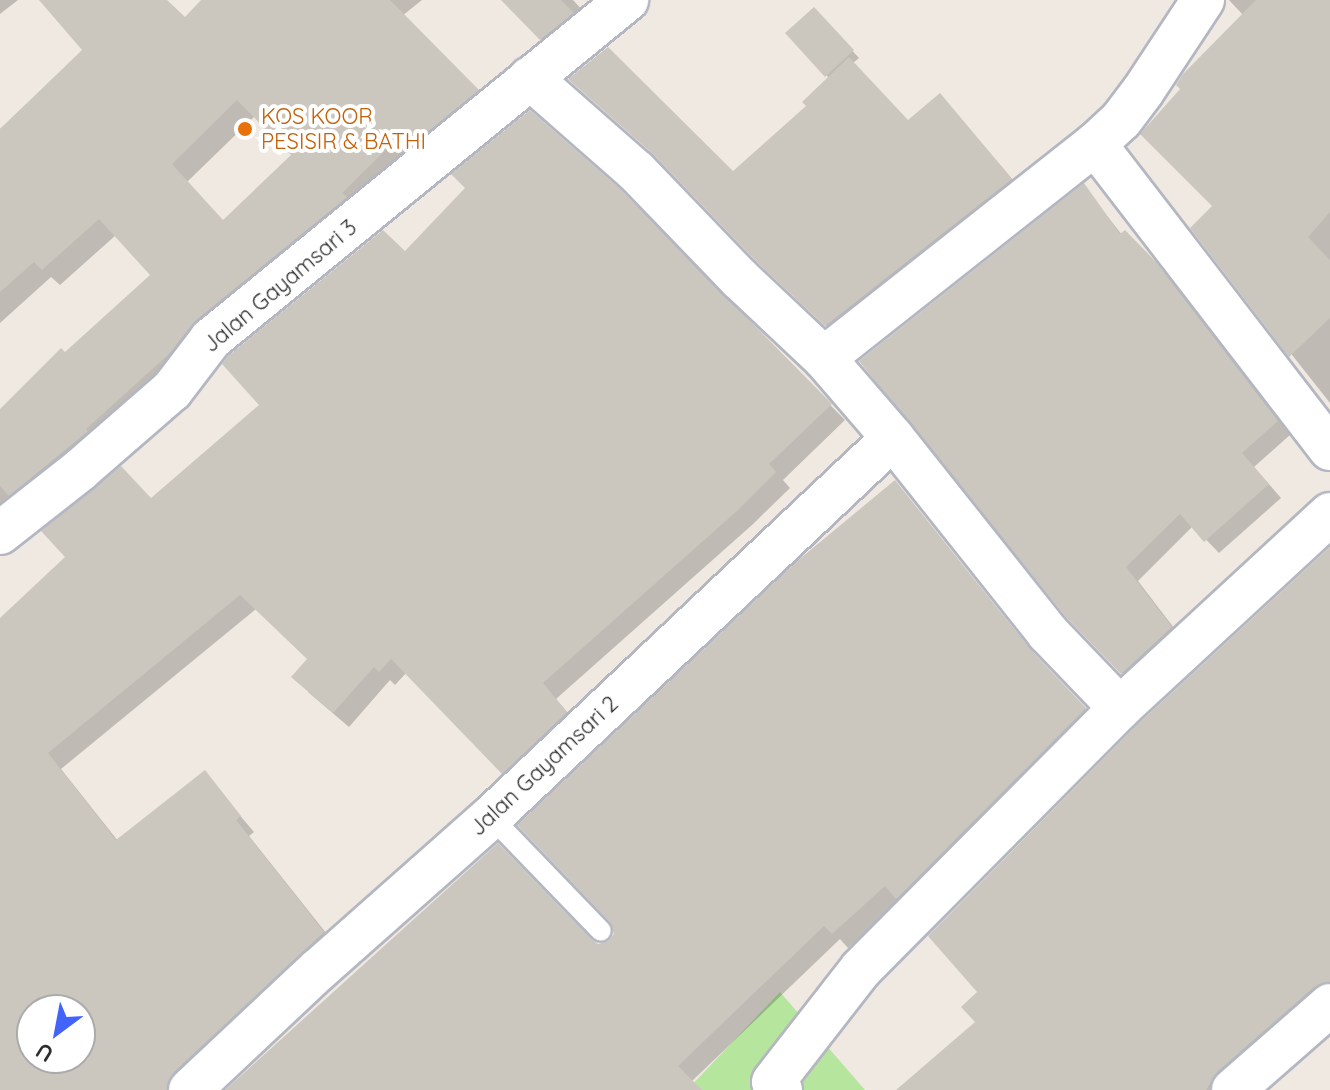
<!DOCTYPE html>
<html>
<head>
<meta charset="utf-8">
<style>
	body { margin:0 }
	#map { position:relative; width:1330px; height:1090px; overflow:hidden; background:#efe9e1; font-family:Quicksand,sans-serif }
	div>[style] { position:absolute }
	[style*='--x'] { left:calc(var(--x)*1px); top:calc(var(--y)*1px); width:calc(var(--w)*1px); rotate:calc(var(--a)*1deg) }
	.green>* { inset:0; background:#b6e59e }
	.shadow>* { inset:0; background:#0003 }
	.building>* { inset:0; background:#cbc7bf }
	.roads { filter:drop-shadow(2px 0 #b4b7c1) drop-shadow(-2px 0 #b4b7c1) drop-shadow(0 2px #b4b7c1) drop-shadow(0 -2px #b4b7c1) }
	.service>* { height:20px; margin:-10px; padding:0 10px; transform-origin:10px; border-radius:10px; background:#fff }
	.minor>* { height:42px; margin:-21px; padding:0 21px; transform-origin:21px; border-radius:21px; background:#fff }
	.dots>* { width:22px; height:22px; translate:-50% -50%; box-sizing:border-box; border:4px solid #fff; border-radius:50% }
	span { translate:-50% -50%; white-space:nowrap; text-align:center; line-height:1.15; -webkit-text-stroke:8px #fff; paint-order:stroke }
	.food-label { font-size:22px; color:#c56008 }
	.left { translate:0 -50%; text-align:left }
	.street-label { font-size:22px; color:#2e2e2e }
	.north { position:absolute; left:16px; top:994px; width:80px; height:80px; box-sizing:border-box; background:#fff; border:2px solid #ababab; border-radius:50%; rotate:212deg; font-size:22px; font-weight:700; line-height:32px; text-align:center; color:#2e2e2e }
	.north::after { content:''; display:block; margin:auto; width:28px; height:36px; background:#4264fb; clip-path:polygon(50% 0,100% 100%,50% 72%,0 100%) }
</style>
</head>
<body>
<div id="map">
	<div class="green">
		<div style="clip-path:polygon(780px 992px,865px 1090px,687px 1090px)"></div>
	</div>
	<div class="shadow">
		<div style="clip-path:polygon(0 0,18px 0,0 14px)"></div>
		<div style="clip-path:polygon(evenodd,41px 0,164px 0,185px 20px,204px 0,422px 0,402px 16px,494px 107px,0 512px,0 412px,153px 276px,116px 235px,60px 285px,51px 277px,0 323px,0 129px,84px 50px,41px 0,255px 116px,294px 155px,223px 222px,187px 182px,255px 116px)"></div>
		<div style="clip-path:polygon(539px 0,573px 0,586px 14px,548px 46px,521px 17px)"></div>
		<div style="clip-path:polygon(1229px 0,1330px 0,1330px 403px,1192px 228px,1214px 206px,1243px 15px)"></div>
		<div style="clip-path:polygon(814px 9px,859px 58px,853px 63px,908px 122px,952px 108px,1023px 192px,839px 338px,771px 273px,733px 174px,808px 106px,829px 78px,788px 33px)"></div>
		<div style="clip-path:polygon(1084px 186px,1122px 235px,1125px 233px,1169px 278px,1290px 435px,1254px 467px,1281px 498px,1219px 553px,1193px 526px,1138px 581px,1184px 641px,1135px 686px,1068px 616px)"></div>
		<div style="clip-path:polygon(evenodd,618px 190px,845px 420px,783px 480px,790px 488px,752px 525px,556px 699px,581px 728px,518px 787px,407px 672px,395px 685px,390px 680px,349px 727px,308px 692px,309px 659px,256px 609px,61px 769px,118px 841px,204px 773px,254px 832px,249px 836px,338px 948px,186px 1090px,0 1090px,0 621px,152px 501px,262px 405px,405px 254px,618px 190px,32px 1010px,80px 1010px,80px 1058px,32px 1058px,32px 1010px)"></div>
		<div style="clip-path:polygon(895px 482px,1044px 666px,1100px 724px,848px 948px,840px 939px,691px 1082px,700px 1090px,228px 1090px,498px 846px,592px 942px,598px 946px,611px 943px)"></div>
		<div style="clip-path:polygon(1330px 549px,1330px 1001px,1230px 1090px,899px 1090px,978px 1023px,980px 992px)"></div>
	</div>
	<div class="building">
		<div style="clip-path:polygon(evenodd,39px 0,167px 0,185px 17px,201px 0,390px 0,479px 90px,418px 140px,408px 130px,402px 134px,342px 193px,347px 197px,196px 320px,169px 354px,86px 429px,88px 431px,9px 496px,0 486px,0 409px,61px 348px,65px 352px,150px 275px,99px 219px,42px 270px,34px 262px,0 292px,0 129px,82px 50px,39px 0,237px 100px,291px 155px,223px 220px,172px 164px,237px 100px)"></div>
		<div style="clip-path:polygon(501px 0,561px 0,574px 13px,540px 40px)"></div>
		<div style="clip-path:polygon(1256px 0,1330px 0,1330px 212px,1308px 237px,1330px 260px,1330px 318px,1289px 357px,1190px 228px,1212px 206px,1140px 134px,1180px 89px,1176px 85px,1183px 74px)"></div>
		<div style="clip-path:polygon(814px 7px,854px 50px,825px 77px,785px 33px)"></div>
		<div style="clip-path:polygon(608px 47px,733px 171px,806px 106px,802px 102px,849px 57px,908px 120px,940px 93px,1012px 179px,825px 326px,756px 261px,653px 154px,568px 79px)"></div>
		<div style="clip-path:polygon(evenodd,530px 110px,619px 188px,832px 404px,769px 464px,776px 472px,737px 511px,543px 683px,567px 712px,502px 774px,391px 659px,379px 672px,374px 667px,333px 713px,291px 677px,307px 659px,240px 595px,48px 753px,116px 840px,205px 770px,241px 816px,236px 820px,324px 932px,174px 1072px,167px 1090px,0 1090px,0 618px,65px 557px,41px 531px,121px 466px,151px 498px,259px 405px,222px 364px,228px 356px,383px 230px,405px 251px,465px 188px,451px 174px,530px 110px,32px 1010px,80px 1010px,80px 1058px,32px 1058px,32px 1010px)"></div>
		<div style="clip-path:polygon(1084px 183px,1120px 234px,1125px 230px,1156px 262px,1278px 421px,1242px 453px,1269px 484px,1204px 542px,1180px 514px,1126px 567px,1172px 627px,1121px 674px,1066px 617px,859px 361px)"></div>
		<div style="clip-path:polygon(895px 480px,1029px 648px,1086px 708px,896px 899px,885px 886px,832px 934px,824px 926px,678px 1066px,702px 1090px,225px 1090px,498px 843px,592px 940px,598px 944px,609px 941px,614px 934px,610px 922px,517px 825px,796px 562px)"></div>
		<div style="clip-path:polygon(1330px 547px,1330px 982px,1314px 987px,1217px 1072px,1206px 1090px,896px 1090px,975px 1022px,961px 1007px,977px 992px,928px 936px,1137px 725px)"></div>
	</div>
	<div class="roads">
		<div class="service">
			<div style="--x:491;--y:817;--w:158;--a:46"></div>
		</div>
		<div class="minor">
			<div style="--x:1203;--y:0;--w:109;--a:123.4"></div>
			<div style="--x:1143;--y:91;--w:36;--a:127"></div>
			<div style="--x:1121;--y:120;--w:35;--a:137"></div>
			<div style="--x:1095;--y:144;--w:385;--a:52.4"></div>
			<div style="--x:530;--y:78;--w:141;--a:41.3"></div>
			<div style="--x:636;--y:171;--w:149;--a:46.1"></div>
			<div style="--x:739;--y:278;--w:117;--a:43.3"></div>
			<div style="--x:824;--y:358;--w:106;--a:49.2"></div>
			<div style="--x:893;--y:438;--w:249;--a:51.5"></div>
			<div style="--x:1048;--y:633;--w:104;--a:46.2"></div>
			<div style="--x:824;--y:358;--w:345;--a:-38.3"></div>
			<div style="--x:0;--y:533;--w:102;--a:-38.2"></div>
			<div style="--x:80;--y:470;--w:122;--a:-41"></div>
			<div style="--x:172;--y:390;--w:64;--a:-52.6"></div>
			<div style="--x:211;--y:339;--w:537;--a:-39.18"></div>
			<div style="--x:190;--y:1090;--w:175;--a:-43.2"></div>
			<div style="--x:318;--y:970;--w:231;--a:-41.5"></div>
			<div style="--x:491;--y:817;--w:552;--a:-43.31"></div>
			<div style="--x:781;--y:1090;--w:11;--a:-135"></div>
			<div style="--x:773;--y:1082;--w:143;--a:-52.1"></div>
			<div style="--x:861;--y:969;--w:368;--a:-45.2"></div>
			<div style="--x:1120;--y:708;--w:286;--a:-42.7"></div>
			<div style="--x:1233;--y:1090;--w:129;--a:-41.2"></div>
		</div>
	</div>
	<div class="dots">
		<div style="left:245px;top:129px;background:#e8710a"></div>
	</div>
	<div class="food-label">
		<span class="left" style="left:261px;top:129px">KOS KOOR<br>PESISIR &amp; BATHI</span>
	</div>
	<div class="street-label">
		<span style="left:280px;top:286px;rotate:-40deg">Jalan Gayamsari 3</span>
		<span style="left:544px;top:766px;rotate:-43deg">Jalan Gayamsari 2</span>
	</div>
	<div class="north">U</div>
</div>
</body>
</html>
